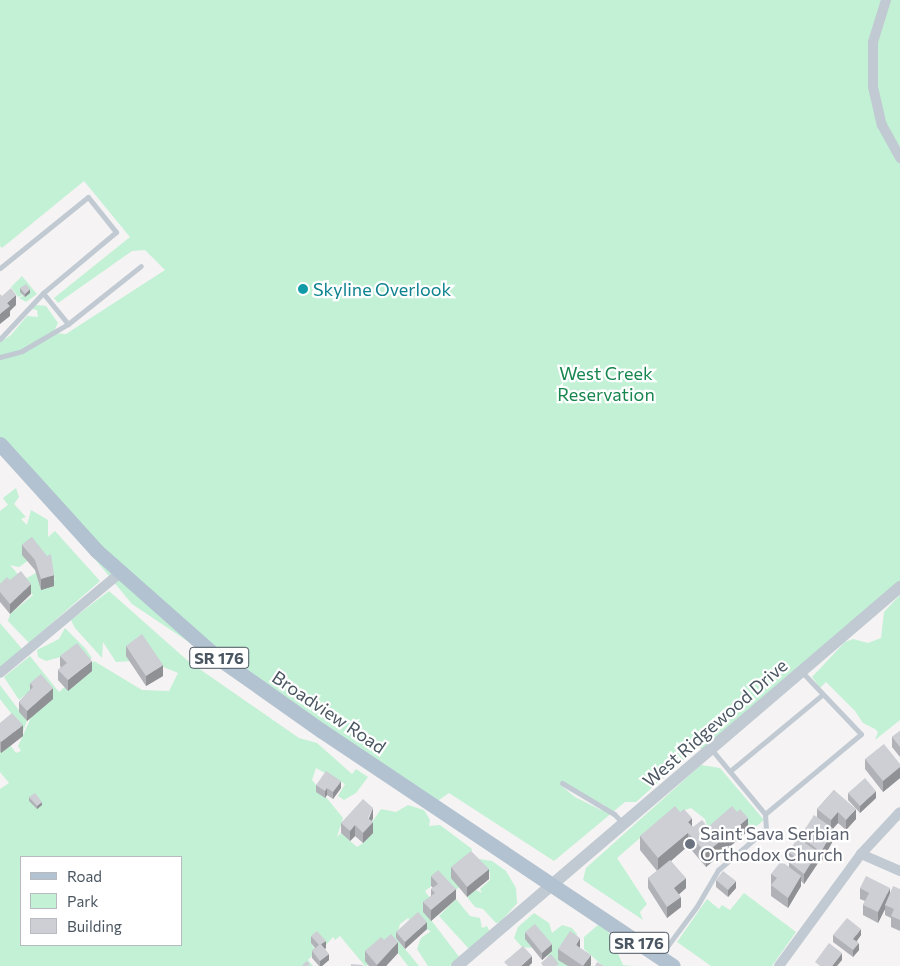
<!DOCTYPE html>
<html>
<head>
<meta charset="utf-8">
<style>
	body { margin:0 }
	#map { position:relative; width:900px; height:966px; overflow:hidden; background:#f5f3f3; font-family:Commissioner,sans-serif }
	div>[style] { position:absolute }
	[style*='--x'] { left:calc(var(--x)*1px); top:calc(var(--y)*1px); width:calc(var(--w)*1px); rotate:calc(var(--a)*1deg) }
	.green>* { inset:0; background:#c3f1d5 }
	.service>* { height:5px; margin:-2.5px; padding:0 2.5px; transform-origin:2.5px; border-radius:2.5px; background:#c1cad2 }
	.minor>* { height:10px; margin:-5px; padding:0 5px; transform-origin:5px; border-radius:5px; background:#c1cad2 }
	.tertiary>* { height:12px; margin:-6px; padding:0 6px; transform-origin:6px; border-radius:6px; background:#c1cad2 }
	.primary>* { height:15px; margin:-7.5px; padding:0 7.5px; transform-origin:7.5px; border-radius:7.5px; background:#b3c2d1 }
	.wall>* { inset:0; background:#b0b2b7 }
	.shaded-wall>* { inset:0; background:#909195 }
	.building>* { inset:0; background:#cdcfd5 }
	.dots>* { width:14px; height:14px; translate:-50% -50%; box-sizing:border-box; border:2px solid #fff; border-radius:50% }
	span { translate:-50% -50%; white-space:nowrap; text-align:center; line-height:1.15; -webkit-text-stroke:4.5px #fff; paint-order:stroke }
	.shield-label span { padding:1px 4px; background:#fff; border:1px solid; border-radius:4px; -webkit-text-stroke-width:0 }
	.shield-label { font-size:16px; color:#4a5661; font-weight:700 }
	.culture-label { font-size:18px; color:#0d838f }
	.left { translate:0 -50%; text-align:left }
	.park-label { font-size:18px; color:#17864f }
	.street-label { font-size:18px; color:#4a5661 }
	.worship-label { font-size:18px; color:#5b616d }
	.legend { position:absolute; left:20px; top:856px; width:162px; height:90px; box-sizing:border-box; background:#fff; border:1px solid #b7bbc0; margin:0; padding:6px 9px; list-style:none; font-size:15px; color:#4a5661 }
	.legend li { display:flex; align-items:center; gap:10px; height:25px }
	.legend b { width:25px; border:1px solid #b7bbc0 }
</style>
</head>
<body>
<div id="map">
	<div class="green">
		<div style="clip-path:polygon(evenodd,0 0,900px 0,900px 585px,706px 752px,698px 747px,636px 802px,625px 802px,554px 861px,449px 793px,432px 805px,132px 604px,0 444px,0 342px,11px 335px,27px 316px,38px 317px,37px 310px,32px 309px,36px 305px,46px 306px,58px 323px,53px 333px,66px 334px,165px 270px,145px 250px,132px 251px,58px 303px,54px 298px,130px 237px,84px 181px,2px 248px,0 246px,0 0,563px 781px,568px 786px,606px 806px,601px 810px,575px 797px,559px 784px,563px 781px)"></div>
		<div style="clip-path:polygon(22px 276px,37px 294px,26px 302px,19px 298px,30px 292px,18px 297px,11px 287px)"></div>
		<div style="clip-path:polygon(evenodd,16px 488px,19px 497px,14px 504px,26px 517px,21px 519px,27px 525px,31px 510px,48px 520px,48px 537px,55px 531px,100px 581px,29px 643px,8px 621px,10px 614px,33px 595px,22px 582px,0 593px,0 511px,8px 505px,3px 498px,16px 488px,40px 552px,51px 565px,55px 580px,36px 573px,23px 580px,10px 565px,19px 567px,40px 552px)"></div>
		<div style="clip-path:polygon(evenodd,109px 591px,188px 661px,299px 738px,317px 743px,352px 774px,356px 769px,368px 777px,356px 793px,344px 800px,338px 796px,345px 784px,316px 768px,312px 780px,343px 818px,337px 837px,341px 833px,357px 847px,363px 843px,368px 828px,381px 809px,396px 812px,408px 805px,424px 810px,430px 820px,429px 826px,440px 825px,472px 849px,465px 881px,456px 890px,438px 881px,425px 891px,430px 898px,431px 920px,460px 958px,450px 966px,428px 966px,417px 949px,421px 938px,431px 931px,413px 924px,408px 918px,400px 924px,396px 938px,419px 966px,408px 966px,398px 953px,365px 966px,340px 936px,335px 940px,333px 937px,324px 947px,311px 943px,316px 952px,308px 960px,313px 966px,0 966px,0 789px,9px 783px,0 772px,0 751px,10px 745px,16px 753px,21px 751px,18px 746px,34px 711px,41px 683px,19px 700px,4px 677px,30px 656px,59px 692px,94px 661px,142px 690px,169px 691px,178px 673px,147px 660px,116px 662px,103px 642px,102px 658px,75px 628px,71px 620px,109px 591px,21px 857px,181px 857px,181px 945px,21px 945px,21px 857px)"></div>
		<div style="clip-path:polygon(900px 595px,900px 720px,875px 740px,878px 732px,875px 729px,863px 723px,855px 711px,826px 682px,820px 688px,812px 677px,845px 642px,853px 639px,868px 643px,881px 638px,884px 612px)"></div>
		<div style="clip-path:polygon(0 623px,22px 649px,0 668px)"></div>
		<div style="clip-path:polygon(65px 628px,85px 648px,92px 658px,87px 661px,64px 656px,46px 661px,38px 657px,37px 650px,59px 639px)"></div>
		<div style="clip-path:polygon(0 685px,27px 721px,22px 733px,17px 721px,0 699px)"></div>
		<div style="clip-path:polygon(701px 765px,720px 768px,764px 820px,752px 830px,738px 814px,708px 829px,705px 819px,691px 808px,663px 818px,617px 858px,647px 904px,640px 912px,643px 920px,583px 880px,586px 868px)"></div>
		<div style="clip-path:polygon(473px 858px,492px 861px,506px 871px,516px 888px,517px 903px,523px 897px,500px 922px,496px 923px,483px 909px,475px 907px,467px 897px,476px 890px,482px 893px,480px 889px,490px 880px,490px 872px,474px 862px)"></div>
		<div style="clip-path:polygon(744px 893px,796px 932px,772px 966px,711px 966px,677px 942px,707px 899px,719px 909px,722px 905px,730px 910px)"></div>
		<div style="clip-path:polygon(456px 899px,470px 916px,480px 918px,482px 928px,487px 926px,490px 932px,469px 949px,439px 916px)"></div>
		<div style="clip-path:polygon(534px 913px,549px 923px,552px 933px,562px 925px,572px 928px,577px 934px,571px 966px,548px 966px,547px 949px,522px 947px,514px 938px,518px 927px)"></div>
		<div style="clip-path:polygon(598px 925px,608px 931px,623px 965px,633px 966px,603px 966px,584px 949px,584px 937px)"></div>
	</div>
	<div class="service">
		<div style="--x:0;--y:268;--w:113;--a:-38.9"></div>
		<div style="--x:88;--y:197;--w:45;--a:51.3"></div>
		<div style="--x:116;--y:232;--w:95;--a:140.1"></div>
		<div style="--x:43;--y:293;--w:63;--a:133.1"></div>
		<div style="--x:43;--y:293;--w:40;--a:51"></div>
		<div style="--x:68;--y:324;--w:93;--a:-38.5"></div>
		<div style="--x:0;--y:357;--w:23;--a:-15"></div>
		<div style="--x:22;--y:351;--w:53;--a:-30.4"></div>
		<div style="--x:730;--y:771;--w:119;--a:-39.6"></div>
		<div style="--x:562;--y:783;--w:61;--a:30.8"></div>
		<div style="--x:614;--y:814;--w:14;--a:45"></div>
		<div style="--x:765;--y:814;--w:125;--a:-39.8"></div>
		<div style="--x:861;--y:734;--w:86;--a:-133.6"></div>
		<div style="--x:660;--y:956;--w:62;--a:-53.5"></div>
		<div style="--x:697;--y:906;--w:42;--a:-59.7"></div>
		<div style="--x:718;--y:870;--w:63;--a:-40.5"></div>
		<div style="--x:766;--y:829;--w:15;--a:-94"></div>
		<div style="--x:765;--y:814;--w:83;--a:-129.6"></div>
	</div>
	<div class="minor">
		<div style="--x:886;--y:0;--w:44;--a:107.2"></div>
		<div style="--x:873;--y:42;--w:45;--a:90"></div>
		<div style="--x:873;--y:87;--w:39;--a:77"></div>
		<div style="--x:882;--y:125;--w:38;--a:61"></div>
		<div style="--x:0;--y:673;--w:156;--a:-39.8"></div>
		<div style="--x:861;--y:854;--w:43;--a:23.6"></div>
		<div style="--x:779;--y:966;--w:139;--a:-53.8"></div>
		<div style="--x:861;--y:854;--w:57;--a:-47.1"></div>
	</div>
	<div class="tertiary">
		<div style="--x:457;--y:966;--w:583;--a:-40.55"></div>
	</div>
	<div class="primary">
		<div style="--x:0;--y:444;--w:144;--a:47.8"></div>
		<div style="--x:97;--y:551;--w:160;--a:41.5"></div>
		<div style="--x:217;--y:657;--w:128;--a:35.2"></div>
		<div style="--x:322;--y:731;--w:422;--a:33.8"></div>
	</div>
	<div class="wall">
		<div style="clip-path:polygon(20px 288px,30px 293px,25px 297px,20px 292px)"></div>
		<div style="clip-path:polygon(32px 537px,54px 586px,41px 590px,35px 570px,22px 555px,22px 545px)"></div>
		<div style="clip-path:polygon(10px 580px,31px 594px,10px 614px,0 602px,0 584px)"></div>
		<div style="clip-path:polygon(126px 646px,163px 676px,146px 686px,126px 656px)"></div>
		<div style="clip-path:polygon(60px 656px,92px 671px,68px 691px,58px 680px,58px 670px,61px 667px,60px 666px)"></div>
		<div style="clip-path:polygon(30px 683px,53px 699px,27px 721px,19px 712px,19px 702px,30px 690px)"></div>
		<div style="clip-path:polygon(0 723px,23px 736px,1px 753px,0 751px)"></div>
		<div style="clip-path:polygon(900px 731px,900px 757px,892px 747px,892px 737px)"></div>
		<div style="clip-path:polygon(865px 759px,900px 764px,900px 778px,883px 792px,865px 769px)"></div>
		<div style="clip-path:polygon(316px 785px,341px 788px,333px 799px,327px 795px,325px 798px,316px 792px)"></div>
		<div style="clip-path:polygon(834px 790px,856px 819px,846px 830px,838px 823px,833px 828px,834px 839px,821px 862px,818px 860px,818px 863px,804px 884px,801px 881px,801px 886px,788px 908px,771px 896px,771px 874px,789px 867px,789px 863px,788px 862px,788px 852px,805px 843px,805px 829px,817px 817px,817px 809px)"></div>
		<div style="clip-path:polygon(848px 793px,876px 798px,860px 813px,848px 800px)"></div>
		<div style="clip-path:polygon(29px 797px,42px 805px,37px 809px,29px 801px)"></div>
		<div style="clip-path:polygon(373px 818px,372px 821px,373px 833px,363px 843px,355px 836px,350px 841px,341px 833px,341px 823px)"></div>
		<div style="clip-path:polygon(692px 826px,693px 827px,708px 827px,748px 831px,706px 867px,688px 846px,671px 861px,686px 888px,679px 894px,681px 907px,667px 918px,648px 888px,648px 878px,657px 871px,640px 850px,640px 836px)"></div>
		<div style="clip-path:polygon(451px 867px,489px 879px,467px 897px,451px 878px)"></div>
		<div style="clip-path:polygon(431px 876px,456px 899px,431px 921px,423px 912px,423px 902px,431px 896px,431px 889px,433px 888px,431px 886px)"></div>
		<div style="clip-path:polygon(716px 880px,736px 888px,728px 897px,716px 887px)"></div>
		<div style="clip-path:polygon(860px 888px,890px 894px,900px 889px,900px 931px,891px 927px,891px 918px,885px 915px,885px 909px,878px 923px,863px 915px,863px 905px,865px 901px,860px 899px)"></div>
		<div style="clip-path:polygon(427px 929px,405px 949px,396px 938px,396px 932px)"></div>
		<div style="clip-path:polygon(525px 932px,552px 951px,542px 960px,525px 939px)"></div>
		<div style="clip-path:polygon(833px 935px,861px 935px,857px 941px,859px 950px,853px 957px,833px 942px)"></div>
		<div style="clip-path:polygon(311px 936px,326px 948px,325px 949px,329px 960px,322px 966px,319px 966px,312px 958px,312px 951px,315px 948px,311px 943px)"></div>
		<div style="clip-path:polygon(384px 940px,398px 953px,386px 966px,369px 966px,365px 961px,365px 951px)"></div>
		<div style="clip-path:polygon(580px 948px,591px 965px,590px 966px,568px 966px,558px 960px,558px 949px)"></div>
	</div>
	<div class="shaded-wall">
		<div style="clip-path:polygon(30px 289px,30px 293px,25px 297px,25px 294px)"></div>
		<div style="clip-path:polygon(16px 295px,16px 305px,10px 311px,10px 316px,0 324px,0 314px,7px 303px)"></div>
		<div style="clip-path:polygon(54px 575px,54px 586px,41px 590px,41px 579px)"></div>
		<div style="clip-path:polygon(31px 584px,31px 594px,10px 614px,10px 604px)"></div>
		<div style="clip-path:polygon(92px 661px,92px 671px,68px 691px,68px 680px)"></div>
		<div style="clip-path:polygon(163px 665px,163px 676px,146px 686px,146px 676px)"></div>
		<div style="clip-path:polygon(53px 688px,53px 699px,27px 721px,27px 711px)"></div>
		<div style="clip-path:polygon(23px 725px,23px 736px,1px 753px,1px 742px)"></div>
		<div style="clip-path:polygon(900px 767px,900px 778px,883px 792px,883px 781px)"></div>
		<div style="clip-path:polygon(341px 781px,341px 788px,333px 799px,333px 792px)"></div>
		<div style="clip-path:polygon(327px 788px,327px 795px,325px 798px,325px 791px)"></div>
		<div style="clip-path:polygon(876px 791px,876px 798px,860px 813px,860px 806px)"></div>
		<div style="clip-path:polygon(42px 802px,42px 805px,37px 809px,37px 806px)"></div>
		<div style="clip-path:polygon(373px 808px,373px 818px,369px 827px,373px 822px,373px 833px,363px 843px,363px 833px)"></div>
		<div style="clip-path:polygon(856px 809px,856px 819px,846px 830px,846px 820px)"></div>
		<div style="clip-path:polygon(838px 812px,838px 823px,831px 831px,831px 820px)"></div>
		<div style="clip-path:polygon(692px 818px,692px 832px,688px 833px,688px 846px,658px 872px,658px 858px,688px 822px)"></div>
		<div style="clip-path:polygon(748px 818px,748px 831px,706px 867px,706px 853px)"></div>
		<div style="clip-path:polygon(355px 825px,355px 836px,350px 841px,350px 831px)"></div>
		<div style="clip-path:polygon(834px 829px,834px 839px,821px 862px,821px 852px)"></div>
		<div style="clip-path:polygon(818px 852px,818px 863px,804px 884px,804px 874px)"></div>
		<div style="clip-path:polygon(489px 869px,489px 879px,467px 897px,467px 887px)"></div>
		<div style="clip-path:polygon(801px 876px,801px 886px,788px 908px,788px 898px)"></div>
		<div style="clip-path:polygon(686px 878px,686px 888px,674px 899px,674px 888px)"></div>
		<div style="clip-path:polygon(736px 881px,736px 888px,728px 897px,728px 890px)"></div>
		<div style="clip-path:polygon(890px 888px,890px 898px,885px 905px,885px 909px,878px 923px,878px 912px)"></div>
		<div style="clip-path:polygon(456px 889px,456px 899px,431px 921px,431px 910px)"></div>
		<div style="clip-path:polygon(681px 897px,681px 907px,667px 918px,667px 907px)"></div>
		<div style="clip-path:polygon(427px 922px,427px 929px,405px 949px,405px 942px)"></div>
		<div style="clip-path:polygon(861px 929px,861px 935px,853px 946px,853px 939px)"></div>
		<div style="clip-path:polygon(580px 938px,580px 949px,576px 945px)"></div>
		<div style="clip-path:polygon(326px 941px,326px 948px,321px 951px,321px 944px)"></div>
		<div style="clip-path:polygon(398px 942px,398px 953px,386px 966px,377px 966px,377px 965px)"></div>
		<div style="clip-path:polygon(859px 943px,859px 950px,853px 957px,853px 950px)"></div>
		<div style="clip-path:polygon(552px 944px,552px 951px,542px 960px,542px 953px)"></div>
		<div style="clip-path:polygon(842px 953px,842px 960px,837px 966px,832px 966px)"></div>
		<div style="clip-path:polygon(329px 954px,329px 960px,322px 966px,320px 966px,320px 961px)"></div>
		<div style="clip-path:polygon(591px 955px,591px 965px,590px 966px,583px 966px)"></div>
		<div style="clip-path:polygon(532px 956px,532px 963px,529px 966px,521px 966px)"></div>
	</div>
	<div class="building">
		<div style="clip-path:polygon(26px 284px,30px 289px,25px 294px,20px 288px)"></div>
		<div style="clip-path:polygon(11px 288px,16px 295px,7px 303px,10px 306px,0 314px,0 294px,2px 296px)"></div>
		<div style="clip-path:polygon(32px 537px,47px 556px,51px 554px,54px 575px,41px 579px,35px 560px,22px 545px)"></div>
		<div style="clip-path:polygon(21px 571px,31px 584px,10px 604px,0 592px,0 584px,7px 577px,10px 580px)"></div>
		<div style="clip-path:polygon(142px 634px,163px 665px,146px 676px,126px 646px)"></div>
		<div style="clip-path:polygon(77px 643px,92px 661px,68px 680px,58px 670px,67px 663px,60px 656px)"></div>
		<div style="clip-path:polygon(41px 674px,53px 688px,27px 711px,19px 702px,33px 687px,30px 683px)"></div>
		<div style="clip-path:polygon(12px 713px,23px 725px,1px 742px,0 741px,0 723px)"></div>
		<div style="clip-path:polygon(900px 731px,900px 747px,892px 737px)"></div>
		<div style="clip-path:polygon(884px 744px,900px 764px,900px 767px,883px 781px,865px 759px)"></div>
		<div style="clip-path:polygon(326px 771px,341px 781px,333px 792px,327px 788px,325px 791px,316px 785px)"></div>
		<div style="clip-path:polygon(865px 778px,876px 791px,860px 806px,848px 793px)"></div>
		<div style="clip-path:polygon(834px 790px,856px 809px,846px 820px,838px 812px,831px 820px,817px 809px)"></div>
		<div style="clip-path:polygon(35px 793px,42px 802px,37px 806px,29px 797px)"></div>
		<div style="clip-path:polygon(363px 799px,373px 808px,368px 818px,373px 822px,363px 833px,355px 825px,350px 831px,341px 823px)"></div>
		<div style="clip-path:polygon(675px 806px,680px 812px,684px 809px,692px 818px,688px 822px,693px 827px,702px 820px,708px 827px,732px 806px,737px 812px,740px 809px,748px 818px,706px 853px,688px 833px,658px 858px,640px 836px)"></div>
		<div style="clip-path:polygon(814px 815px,834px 829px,821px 852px,805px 840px,810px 833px,805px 829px)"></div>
		<div style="clip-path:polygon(798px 838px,818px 852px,804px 874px,789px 862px,794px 856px,788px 852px)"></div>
		<div style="clip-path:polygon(471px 851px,489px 869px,467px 887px,451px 867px)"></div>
		<div style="clip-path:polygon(670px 860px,686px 878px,674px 888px,681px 897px,667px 907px,648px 878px)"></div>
		<div style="clip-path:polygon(781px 861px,801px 876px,788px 898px,771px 885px,777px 878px,771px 874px)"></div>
		<div style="clip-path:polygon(438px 870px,456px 889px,431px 910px,423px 902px,435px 893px,431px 889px,438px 884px,431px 876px)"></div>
		<div style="clip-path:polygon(723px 871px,736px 881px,728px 890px,716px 880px)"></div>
		<div style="clip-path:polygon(866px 876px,890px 888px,878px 912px,863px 905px,869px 893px,860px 888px)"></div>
		<div style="clip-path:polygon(893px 886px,900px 889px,900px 920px,891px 916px,894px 909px,885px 905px)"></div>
		<div style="clip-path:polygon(418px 912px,427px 922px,405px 942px,396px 932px)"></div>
		<div style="clip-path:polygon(847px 918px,861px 929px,853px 939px,859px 943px,853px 950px,833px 935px)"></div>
		<div style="clip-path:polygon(535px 924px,552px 944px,542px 953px,525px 932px)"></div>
		<div style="clip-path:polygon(317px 931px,326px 941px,321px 944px,329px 954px,320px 961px,312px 951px,319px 945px,311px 936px)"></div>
		<div style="clip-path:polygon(570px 931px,580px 938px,576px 945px,591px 955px,583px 966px,558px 949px)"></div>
		<div style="clip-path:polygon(391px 934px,398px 942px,377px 965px,365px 951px,381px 937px,384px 940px)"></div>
		<div style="clip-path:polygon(829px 943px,842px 953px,832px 966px,820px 966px,815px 962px)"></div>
		<div style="clip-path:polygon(523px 946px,532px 956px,521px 966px,508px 966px,504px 962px)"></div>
		<div style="clip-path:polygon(551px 954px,559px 964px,556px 966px,543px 966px,541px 963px)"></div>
		<div style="clip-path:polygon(307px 961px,310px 964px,308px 966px,303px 966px,302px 965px)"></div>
		<div style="clip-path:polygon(597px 962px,604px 966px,595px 966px)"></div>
		<div style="clip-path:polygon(351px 964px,363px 965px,363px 966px,351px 966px)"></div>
	</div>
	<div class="dots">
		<div style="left:303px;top:289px;background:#0f9aa8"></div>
		<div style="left:690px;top:844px;background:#6b7280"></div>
	</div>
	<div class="shield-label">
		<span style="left:219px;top:658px">SR 176</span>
		<span style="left:639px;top:943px">SR 176</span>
	</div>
	<div class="culture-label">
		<span class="left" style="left:313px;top:289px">Skyline Overlook</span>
	</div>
	<div class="park-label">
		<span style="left:606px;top:384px">West Creek<br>Reservation</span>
	</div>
	<div class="street-label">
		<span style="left:329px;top:712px;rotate:34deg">Broadview Road</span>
		<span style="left:715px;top:723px;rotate:-41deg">West Ridgewood Drive</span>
	</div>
	<div class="worship-label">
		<span class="left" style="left:700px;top:844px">Saint Sava Serbian<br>Orthodox Church</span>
	</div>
	<ul class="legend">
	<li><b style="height:6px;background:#b3c2d1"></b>Road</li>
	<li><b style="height:14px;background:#c3f1d5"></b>Park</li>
	<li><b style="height:14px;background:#cdcfd5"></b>Building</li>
	</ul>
</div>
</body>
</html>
